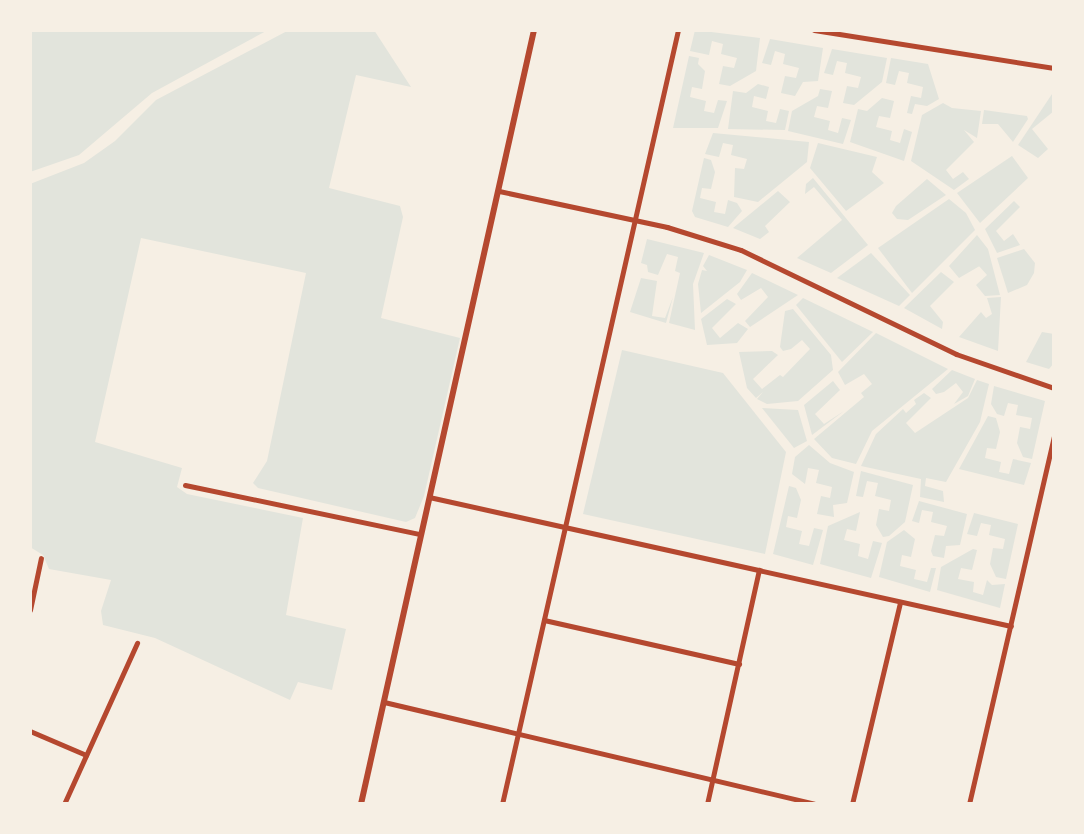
<!DOCTYPE html>
<html>
<head>
<meta charset="utf-8">
<style>
	body { margin:0 }
	#map { position:relative; width:1084px; height:834px; overflow:hidden; background:#f6efe4; font-family:Mulish,sans-serif }
	div>[style] { position:absolute }
	[style*='--x'] { left:calc(var(--x)*1px); top:calc(var(--y)*1px); width:calc(var(--w)*1px); rotate:calc(var(--a)*1deg) }
	.green>* { inset:0; background:#e2e4dc }
	.minor>* { height:5px; margin:-2.5px; padding:0 2.5px; transform-origin:2.5px; border-radius:2.5px; background:#b5482f }
	.tertiary>* { height:6px; margin:-3px; padding:0 3px; transform-origin:3px; border-radius:3px; background:#b5482f }
	span { translate:-50% -50%; white-space:nowrap; text-align:center; line-height:1.15; -webkit-text-stroke:9px #f6efe4; paint-order:stroke }
	.frame { position:absolute; inset:0; border:32px solid #f6efe4; pointer-events:none }
</style>
</head>
<body>
<div id="map">
	<div class="green">
		<div style="clip-path:polygon(30px 30px,268px 30px,152px 93px,79px 155px,30px 172px)"></div>
		<div style="clip-path:polygon(289px 30px,374px 30px,411px 87px,356px 75px,329px 188px,400px 206px,403px 217px,381px 318px,460px 338px,424px 496px,415px 518px,406px 522px,258px 488px,253px 483px,267px 461px,306px 273px,141px 238px,95px 442px,182px 468px,177px 487px,187px 494px,303px 518px,286px 615px,346px 629px,332px 690px,298px 682px,290px 700px,155px 638px,103px 625px,101px 611px,111px 580px,49px 569px,43px 555px,30px 547px,30px 184px,84px 163px,115px 141px,156px 100px)"></div>
		<div style="clip-path:polygon(695px 30px,760px 38px,756px 71px,730px 86px,719px 84px,723px 66px,734px 68px,737px 58px,721px 54px,723px 44px,712px 41px,709px 55px,690px 51px)"></div>
		<div style="clip-path:polygon(770px 39px,823px 48px,818px 81px,803px 82px,795px 96px,781px 93px,785px 76px,796px 78px,799px 68px,783px 64px,785px 54px,775px 51px,771px 65px,762px 63px)"></div>
		<div style="clip-path:polygon(832px 49px,887px 58px,882px 82px,854px 105px,843px 103px,847px 86px,858px 88px,861px 77px,845px 73px,847px 63px,837px 61px,833px 75px,824px 73px)"></div>
		<div style="clip-path:polygon(689px 56px,699px 58px,698px 64px,705px 71px,702px 89px,692px 87px,690px 97px,706px 101px,704px 111px,714px 113px,718px 100px,727px 101px,718px 128px,673px 128px)"></div>
		<div style="clip-path:polygon(891px 58px,928px 64px,939px 99px,927px 106px,915px 104px,912px 114px,907px 113px,911px 96px,921px 98px,923px 87px,907px 83px,909px 73px,899px 71px,895px 85px,886px 83px)"></div>
		<div style="clip-path:polygon(758px 84px,769px 87px,766px 99px,754px 96px,752px 107px,768px 111px,766px 121px,776px 123px,780px 109px,789px 111px,785px 130px,728px 129px,733px 91px,746px 93px)"></div>
		<div style="clip-path:polygon(820px 89px,832px 91px,828px 108px,817px 106px,814px 117px,830px 121px,828px 130px,838px 133px,842px 118px,851px 120px,843px 144px,788px 131px,792px 111px,818px 96px)"></div>
		<div style="clip-path:polygon(1052px 94px,1054px 111px,1032px 129px,1048px 149px,1038px 158px,1018px 145px)"></div>
		<div style="clip-path:polygon(882px 98px,894px 101px,890px 118px,879px 116px,876px 127px,892px 131px,890px 140px,900px 143px,904px 129px,912px 132px,904px 161px,850px 142px,858px 109px,867px 111px)"></div>
		<div style="clip-path:polygon(943px 103px,952px 108px,981px 111px,977px 138px,964px 130px,974px 142px,946px 170px,953px 179px,963px 172px,969px 179px,954px 190px,911px 161px,922px 115px)"></div>
		<div style="clip-path:polygon(984px 110px,1027px 116px,1028px 119px,1013px 142px,998px 124px,982px 124px)"></div>
		<div style="clip-path:polygon(713px 133px,809px 142px,807px 162px,758px 202px,734px 197px,735px 168px,744px 169px,747px 159px,731px 155px,733px 145px,723px 143px,719px 157px,705px 154px)"></div>
		<div style="clip-path:polygon(818px 143px,877px 157px,872px 172px,884px 183px,846px 211px,810px 168px)"></div>
		<div style="clip-path:polygon(1012px 156px,1028px 178px,980px 223px,957px 193px)"></div>
		<div style="clip-path:polygon(704px 158px,711px 160px,715px 172px,711px 189px,702px 188px,700px 198px,716px 202px,714px 212px,725px 214px,728px 200px,737px 203px,742px 211px,728px 227px,695px 217px,692px 211px)"></div>
		<div style="clip-path:polygon(813px 178px,868px 245px,831px 273px,797px 258px,842px 220px,814px 187px,805px 194px,806px 184px)"></div>
		<div style="clip-path:polygon(927px 179px,946px 195px,908px 220px,897px 219px,892px 213px,896px 206px)"></div>
		<div style="clip-path:polygon(778px 191px,790px 202px,765px 226px,769px 232px,760px 239px,733px 228px)"></div>
		<div style="clip-path:polygon(949px 199px,966px 213px,975px 230px,912px 293px,878px 248px)"></div>
		<div style="clip-path:polygon(1014px 201px,1020px 207px,996px 231px,1004px 241px,1013px 234px,1020px 245px,997px 253px,985px 229px)"></div>
		<div style="clip-path:polygon(977px 235px,988px 249px,1000px 295px,985px 296px,976px 285px,987px 275px,979px 266px,990px 260px,959px 278px,949px 266px)"></div>
		<div style="clip-path:polygon(647px 239px,704px 253px,693px 284px,695px 330px,669px 323px,680px 273px,675px 271px,678px 257px,667px 254px,658px 275px,648px 272px,647px 265px,641px 263px)"></div>
		<div style="clip-path:polygon(1024px 249px,1035px 263px,1034px 273px,1027px 285px,1008px 293px,997px 258px)"></div>
		<div style="clip-path:polygon(871px 253px,910px 295px,899px 306px,837px 278px)"></div>
		<div style="clip-path:polygon(709px 255px,747px 270px,740px 282px,701px 313px,698px 284px,702px 270px,707px 271px,703px 266px)"></div>
		<div style="clip-path:polygon(941px 272px,954px 282px,930px 306px,943px 322px,942px 329px,904px 308px)"></div>
		<div style="clip-path:polygon(752px 273px,798px 295px,750px 327px,745px 321px,768px 297px,761px 288px,741px 300px,737px 294px)"></div>
		<div style="clip-path:polygon(641px 278px,657px 281px,652px 316px,665px 318px,673px 297px,666px 323px,630px 312px)"></div>
		<div style="clip-path:polygon(1001px 297px,998px 351px,959px 337px,981px 312px,986px 318px,992px 314px,987px 298px)"></div>
		<div style="clip-path:polygon(803px 298px,834px 313px,873px 332px,842px 362px,796px 305px)"></div>
		<div style="clip-path:polygon(727px 299px,736px 304px,712px 328px,720px 338px,738px 323px,748px 329px,737px 343px,707px 345px,701px 319px)"></div>
		<div style="clip-path:polygon(793px 309px,831px 355px,833px 370px,798px 401px,767px 404px,757px 399px,763px 392px,756px 398px,747px 388px,739px 352px,772px 351px,778px 355px,753px 379px,762px 389px,780px 375px,783px 377px,810px 349px,802px 340px,791px 349px,783px 351px,780px 347px,785px 311px)"></div>
		<div style="clip-path:polygon(1042px 332px,1054px 334px,1054px 363px,1049px 369px,1026px 362px)"></div>
		<div style="clip-path:polygon(876px 333px,948px 369px,872px 431px,856px 464px,832px 458px,814px 439px,864px 397px,861px 393px,872px 384px,864px 374px,845px 385px,838px 372px)"></div>
		<div style="clip-path:polygon(622px 350px,723px 373px,786px 452px,765px 554px,583px 514px)"></div>
		<div style="clip-path:polygon(952px 370px,975px 379px,968px 396px,954px 404px,963px 392px,956px 383px,944px 392px,936px 394px,932px 389px)"></div>
		<div style="clip-path:polygon(977px 380px,989px 384px,980px 422px,946px 482px,926px 478px,925px 486px,943px 491px,944px 502px,920px 497px,921px 479px,861px 466px,876px 434px,903px 409px,906px 413px,916px 404px,914px 400px,924px 393px,931px 398px,906px 423px,915px 433px,968px 398px)"></div>
		<div style="clip-path:polygon(833px 381px,840px 390px,815px 414px,824px 424px,844px 411px,812px 435px,804px 405px)"></div>
		<div style="clip-path:polygon(994px 386px,1045px 401px,1032px 459px,1023px 457px,1017px 443px,1020px 427px,1030px 429px,1032px 418px,1016px 415px,1018px 405px,1008px 403px,1004px 416px,997px 414px,991px 404px)"></div>
		<div style="clip-path:polygon(762px 408px,798px 410px,807px 441px,794px 448px)"></div>
		<div style="clip-path:polygon(988px 416px,996px 418px,1000px 432px,996px 449px,987px 448px,985px 458px,1001px 462px,999px 472px,1009px 474px,1013px 459px,1031px 463px,1024px 485px,959px 469px)"></div>
		<div style="clip-path:polygon(809px 445px,830px 463px,854px 472px,847px 503px,833px 505px,834px 517px,817px 514px,821px 496px,830px 498px,832px 487px,816px 483px,819px 470px,808px 468px,805px 484px,792px 474px,795px 457px)"></div>
		<div style="clip-path:polygon(861px 471px,913px 485px,905px 522px,889px 536px,883px 537px,876px 525px,879px 509px,889px 511px,891px 500px,875px 496px,878px 483px,867px 481px,863px 497px,856px 496px)"></div>
		<div style="clip-path:polygon(789px 486px,796px 488px,801px 500px,797px 518px,788px 516px,786px 527px,802px 531px,799px 544px,809px 546px,814px 528px,823px 530px,813px 565px,773px 554px)"></div>
		<div style="clip-path:polygon(919px 501px,967px 514px,960px 545px,946px 546px,944px 558px,933px 556px,931px 551px,935px 535px,944px 536px,947px 526px,931px 522px,933px 512px,922px 510px,919px 523px,912px 521px)"></div>
		<div style="clip-path:polygon(860px 512px,856px 531px,847px 529px,844px 540px,860px 544px,858px 556px,868px 559px,873px 541px,882px 543px,871px 578px,820px 564px,828px 526px)"></div>
		<div style="clip-path:polygon(974px 513px,1018px 524px,1006px 579px,996px 577px,990px 564px,993px 548px,1003px 549px,1005px 539px,989px 535px,991px 525px,981px 523px,977px 536px,967px 534px)"></div>
		<div style="clip-path:polygon(904px 530px,915px 539px,911px 557px,902px 555px,900px 566px,916px 570px,914px 579px,927px 582px,931px 568px,936px 568px,930px 592px,879px 577px,887px 542px)"></div>
		<div style="clip-path:polygon(973px 549px,977px 550px,972px 570px,961px 568px,958px 579px,974px 582px,973px 592px,983px 595px,987px 580px,992px 585px,1005px 584px,1000px 608px,937px 590px,941px 567px)"></div>
	</div>
	<div class="minor">
		<div style="--x:814;--y:30;--w:243;--a:9"></div>
		<div style="--x:499;--y:191;--w:172;--a:12.1"></div>
		<div style="--x:667;--y:227;--w:77;--a:17.3"></div>
		<div style="--x:741;--y:250;--w:239;--a:25.8"></div>
		<div style="--x:956;--y:354;--w:104;--a:19.1"></div>
		<div style="--x:185;--y:485;--w:240;--a:11.8"></div>
		<div style="--x:429;--y:497;--w:596;--a:12.5"></div>
		<div style="--x:30;--y:610;--w:53;--a:-78.1"></div>
		<div style="--x:544;--y:620;--w:200;--a:12.7"></div>
		<div style="--x:384;--y:702;--w:442;--a:13.3"></div>
		<div style="--x:30;--y:731;--w:61;--a:23.2"></div>
		<div style="--x:64;--y:804;--w:177;--a:-65.6"></div>
		<div style="--x:502;--y:804;--w:794;--a:-77.19"></div>
		<div style="--x:707;--y:804;--w:240;--a:-77.5"></div>
		<div style="--x:852;--y:804;--w:207;--a:-76.6"></div>
		<div style="--x:969;--y:804;--w:379;--a:-77"></div>
	</div>
	<div class="tertiary">
		<div style="--x:361;--y:804;--w:793;--a:-77.4"></div>
	</div>
	<div class="frame"></div>
</div>
</body>
</html>
